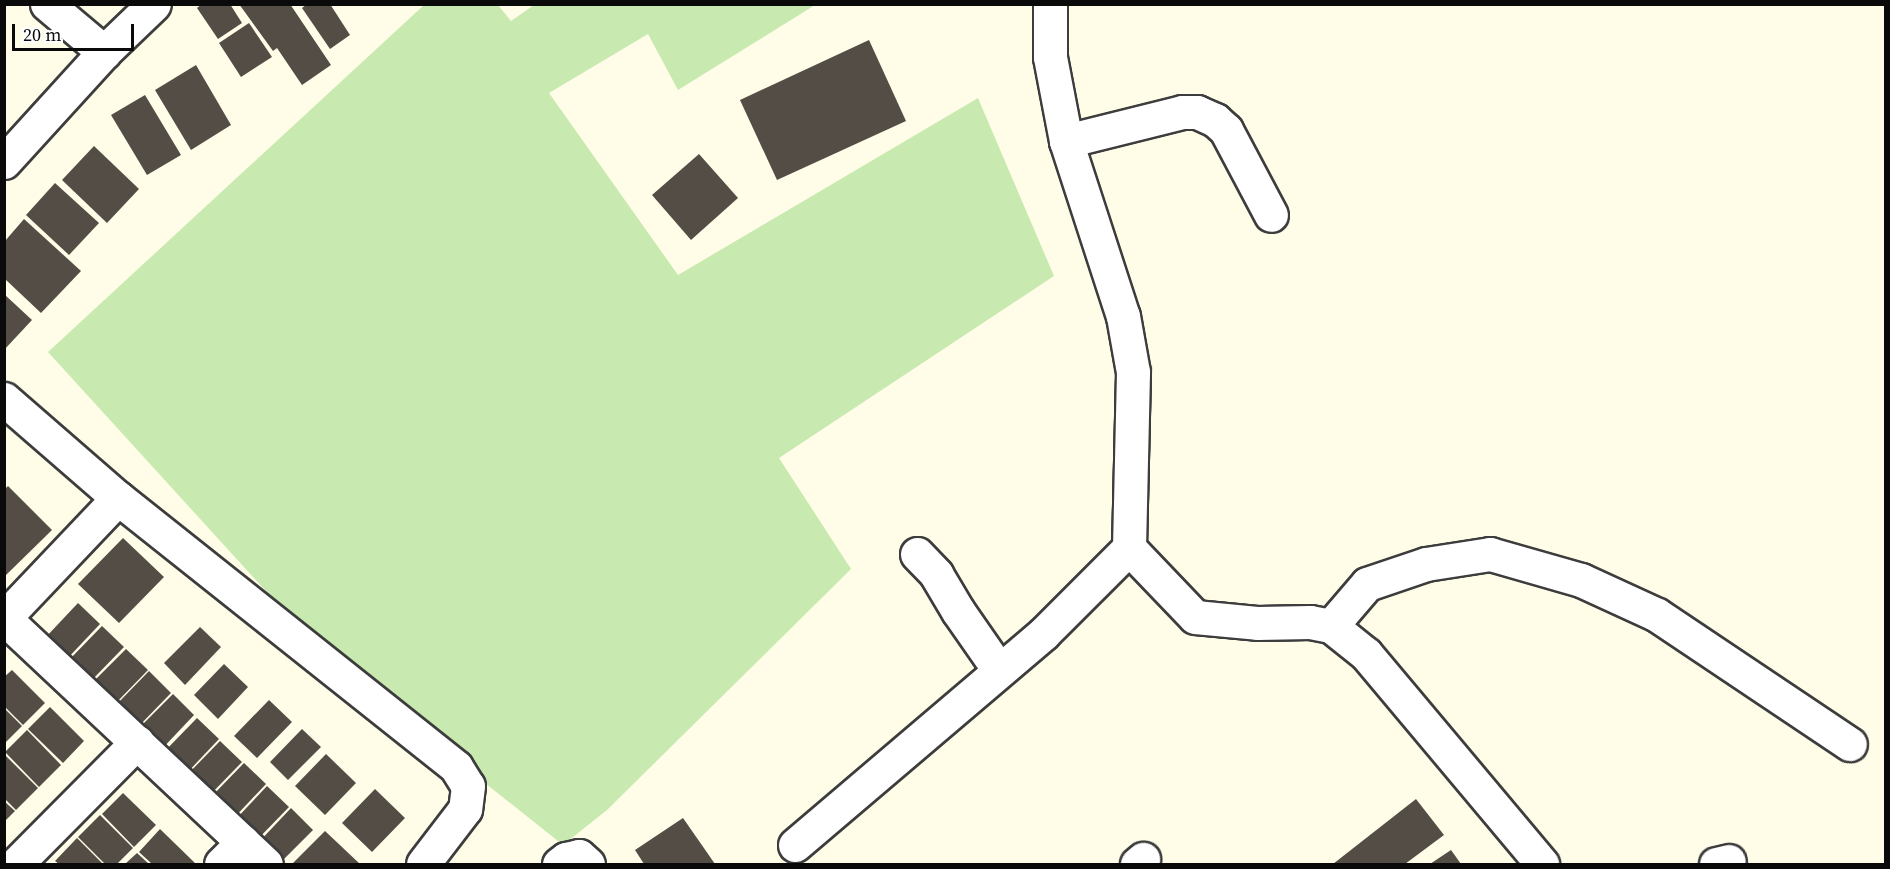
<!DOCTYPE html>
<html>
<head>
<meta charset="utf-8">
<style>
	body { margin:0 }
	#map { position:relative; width:1890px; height:869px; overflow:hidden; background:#fffde7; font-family:"Source Serif 4",serif }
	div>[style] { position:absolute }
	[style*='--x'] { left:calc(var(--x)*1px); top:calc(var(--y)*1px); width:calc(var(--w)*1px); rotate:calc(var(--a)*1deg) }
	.green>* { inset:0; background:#c8eab0 }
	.building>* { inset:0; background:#534d46 }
	.roads { filter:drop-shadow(2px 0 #3d3d3d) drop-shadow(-2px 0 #3d3d3d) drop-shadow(0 2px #3d3d3d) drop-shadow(0 -2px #3d3d3d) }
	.minor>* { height:33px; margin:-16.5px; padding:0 16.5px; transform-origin:16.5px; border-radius:16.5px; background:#fff }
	span { translate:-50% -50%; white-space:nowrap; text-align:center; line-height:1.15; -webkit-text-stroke:6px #fff; paint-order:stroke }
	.frame { position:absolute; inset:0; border:6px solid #0a0a0a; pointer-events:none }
	.scale { position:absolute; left:12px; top:24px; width:122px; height:27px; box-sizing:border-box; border:3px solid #0a0a0a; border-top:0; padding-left:8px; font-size:18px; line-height:21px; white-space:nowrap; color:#0a0a0a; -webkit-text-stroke:4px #fff; paint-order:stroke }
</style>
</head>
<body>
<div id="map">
	<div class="green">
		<div style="clip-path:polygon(424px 5px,498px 5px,511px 21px,534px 5px,815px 5px,678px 90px,648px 34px,549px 93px,678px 275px,978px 98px,1054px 276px,779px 458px,851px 569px,607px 810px,563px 845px,325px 656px,48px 352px)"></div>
	</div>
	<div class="building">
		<div style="clip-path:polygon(202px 4px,230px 4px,242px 23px,218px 39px,197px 8px)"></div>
		<div style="clip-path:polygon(239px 4px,290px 4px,331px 65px,302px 85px,277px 48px,273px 51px)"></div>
		<div style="clip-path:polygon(307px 4px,330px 4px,350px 35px,330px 49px,302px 8px)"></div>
		<div style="clip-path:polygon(249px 23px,272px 57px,241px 77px,219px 43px)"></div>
		<div style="clip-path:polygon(869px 40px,906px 121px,777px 180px,740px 100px)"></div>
		<div style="clip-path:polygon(196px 65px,231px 125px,191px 150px,155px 90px)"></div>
		<div style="clip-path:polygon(145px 95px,181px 155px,147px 175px,111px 115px)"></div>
		<div style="clip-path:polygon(94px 146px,139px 189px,107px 223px,62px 180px)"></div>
		<div style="clip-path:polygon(699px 154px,738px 198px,691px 240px,652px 195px)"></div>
		<div style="clip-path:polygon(55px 183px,99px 223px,69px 255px,26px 215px)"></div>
		<div style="clip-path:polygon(24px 219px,81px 271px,41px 313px,5px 279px,5px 241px)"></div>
		<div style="clip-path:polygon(4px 294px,32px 320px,4px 350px)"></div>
		<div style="clip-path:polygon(8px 486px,52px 530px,4px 577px,4px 490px)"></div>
		<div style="clip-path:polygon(123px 538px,164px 577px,119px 623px,78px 584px)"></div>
		<div style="clip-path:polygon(78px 603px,100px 624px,66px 660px,45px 638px)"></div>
		<div style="clip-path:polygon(102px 626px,124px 647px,90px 682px,68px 661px)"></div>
		<div style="clip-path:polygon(200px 627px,221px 647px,185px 685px,164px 663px)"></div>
		<div style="clip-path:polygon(126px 649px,148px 670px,114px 705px,91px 684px)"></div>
		<div style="clip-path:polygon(224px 664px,248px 687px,218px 719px,194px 695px)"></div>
		<div style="clip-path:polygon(12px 670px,45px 703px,23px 725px,4px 706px,4px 677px)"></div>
		<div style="clip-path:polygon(149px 671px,171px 693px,137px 728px,115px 706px)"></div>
		<div style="clip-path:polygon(173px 694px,194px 715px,160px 751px,138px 729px)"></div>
		<div style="clip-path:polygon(269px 700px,292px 722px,257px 758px,234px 736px)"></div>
		<div style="clip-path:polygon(50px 707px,84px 741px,63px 763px,28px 729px)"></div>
		<div style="clip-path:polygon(4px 708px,22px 726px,4px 744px)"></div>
		<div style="clip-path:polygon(197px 718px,219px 739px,185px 775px,163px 753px)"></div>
		<div style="clip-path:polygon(302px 729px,321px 747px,288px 780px,270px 762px)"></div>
		<div style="clip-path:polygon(27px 730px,61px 765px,39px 787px,5px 752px)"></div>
		<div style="clip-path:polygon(220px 741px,242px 762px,208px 797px,186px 776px)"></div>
		<div style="clip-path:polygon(4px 754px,38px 788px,16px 810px,4px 798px)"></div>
		<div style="clip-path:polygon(326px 754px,356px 783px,325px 815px,295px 786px)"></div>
		<div style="clip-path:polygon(244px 763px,266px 784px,232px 820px,210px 798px)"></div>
		<div style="clip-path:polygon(267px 786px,289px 807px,255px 842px,234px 821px)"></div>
		<div style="clip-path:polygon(375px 789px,405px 818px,372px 852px,342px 823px)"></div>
		<div style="clip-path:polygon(123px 793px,156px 825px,134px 847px,102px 814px)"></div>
		<div style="clip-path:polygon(1416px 799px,1444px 835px,1405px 864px,1333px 864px)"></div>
		<div style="clip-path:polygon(4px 801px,15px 811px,4px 822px)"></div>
		<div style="clip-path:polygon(291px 808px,313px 830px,279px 864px,257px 844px)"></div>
		<div style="clip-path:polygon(100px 815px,133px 848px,117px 864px,105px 864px,78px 837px)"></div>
		<div style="clip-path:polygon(683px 818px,715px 864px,644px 864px,635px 850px)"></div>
		<div style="clip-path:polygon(160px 829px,196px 864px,152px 864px,139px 852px)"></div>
		<div style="clip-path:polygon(325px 831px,360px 864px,292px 864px)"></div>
		<div style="clip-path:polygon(77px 838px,103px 864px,59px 864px,55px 861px)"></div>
		<div style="clip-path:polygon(1451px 850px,1461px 864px,1430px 864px)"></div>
		<div style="clip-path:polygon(137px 853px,149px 864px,125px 864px)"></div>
	</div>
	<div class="roads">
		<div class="minor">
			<div style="--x:47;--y:4;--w:75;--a:40.1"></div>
			<div style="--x:1050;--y:4;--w:53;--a:90"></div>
			<div style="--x:1050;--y:57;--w:86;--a:79.2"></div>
			<div style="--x:1066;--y:141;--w:184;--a:72"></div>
			<div style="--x:1123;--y:316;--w:57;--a:79.9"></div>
			<div style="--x:1133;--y:372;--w:176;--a:91.3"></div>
			<div style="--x:1129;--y:548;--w:95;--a:46.3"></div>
			<div style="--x:1195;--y:617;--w:62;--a:5.5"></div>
			<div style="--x:1257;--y:623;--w:53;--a:-1.1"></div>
			<div style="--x:1310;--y:622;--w:21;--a:11"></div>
			<div style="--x:1331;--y:626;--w:45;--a:38.7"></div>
			<div style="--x:1366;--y:654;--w:274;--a:50"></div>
			<div style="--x:1066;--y:141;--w:120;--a:-14"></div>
			<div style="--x:1182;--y:112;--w:15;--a:0"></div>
			<div style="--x:1197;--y:112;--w:20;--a:24"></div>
			<div style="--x:1215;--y:120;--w:15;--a:42"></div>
			<div style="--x:1226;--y:130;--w:96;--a:62.1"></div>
			<div style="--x:4;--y:162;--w:149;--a:-47.7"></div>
			<div style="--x:104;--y:52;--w:69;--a:-43.8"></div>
			<div style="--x:4;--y:399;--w:151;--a:41"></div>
			<div style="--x:118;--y:498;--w:432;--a:38.5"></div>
			<div style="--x:456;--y:767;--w:22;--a:58"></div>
			<div style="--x:468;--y:786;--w:23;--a:97"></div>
			<div style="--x:465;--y:809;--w:69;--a:127.4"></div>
			<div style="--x:118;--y:498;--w:166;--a:133.5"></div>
			<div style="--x:4;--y:618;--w:359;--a:43.2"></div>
			<div style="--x:917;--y:554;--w:28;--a:46"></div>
			<div style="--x:936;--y:574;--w:43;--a:59.3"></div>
			<div style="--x:958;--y:611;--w:72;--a:55.2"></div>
			<div style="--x:1331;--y:626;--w:55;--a:-49.4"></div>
			<div style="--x:1367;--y:584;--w:62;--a:-18.7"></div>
			<div style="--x:1426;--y:564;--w:65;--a:-8.9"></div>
			<div style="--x:1490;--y:554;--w:95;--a:15.9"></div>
			<div style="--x:1581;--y:580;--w:84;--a:24.7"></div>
			<div style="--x:1657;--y:615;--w:232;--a:33.8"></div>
			<div style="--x:795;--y:845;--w:327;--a:-40.4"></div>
			<div style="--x:1044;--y:633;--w:120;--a:-45"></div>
			<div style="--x:16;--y:864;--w:172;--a:-45.2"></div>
			<div style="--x:221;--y:864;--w:31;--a:-45"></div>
			<div style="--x:559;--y:864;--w:9;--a:-36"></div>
			<div style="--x:566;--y:859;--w:13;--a:-13"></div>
			<div style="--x:579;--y:856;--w:12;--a:42"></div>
			<div style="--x:1137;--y:864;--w:8;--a:-40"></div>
			<div style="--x:1716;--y:864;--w:13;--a:-13"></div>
		</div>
	</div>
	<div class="frame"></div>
	<div class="scale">20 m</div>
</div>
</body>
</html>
